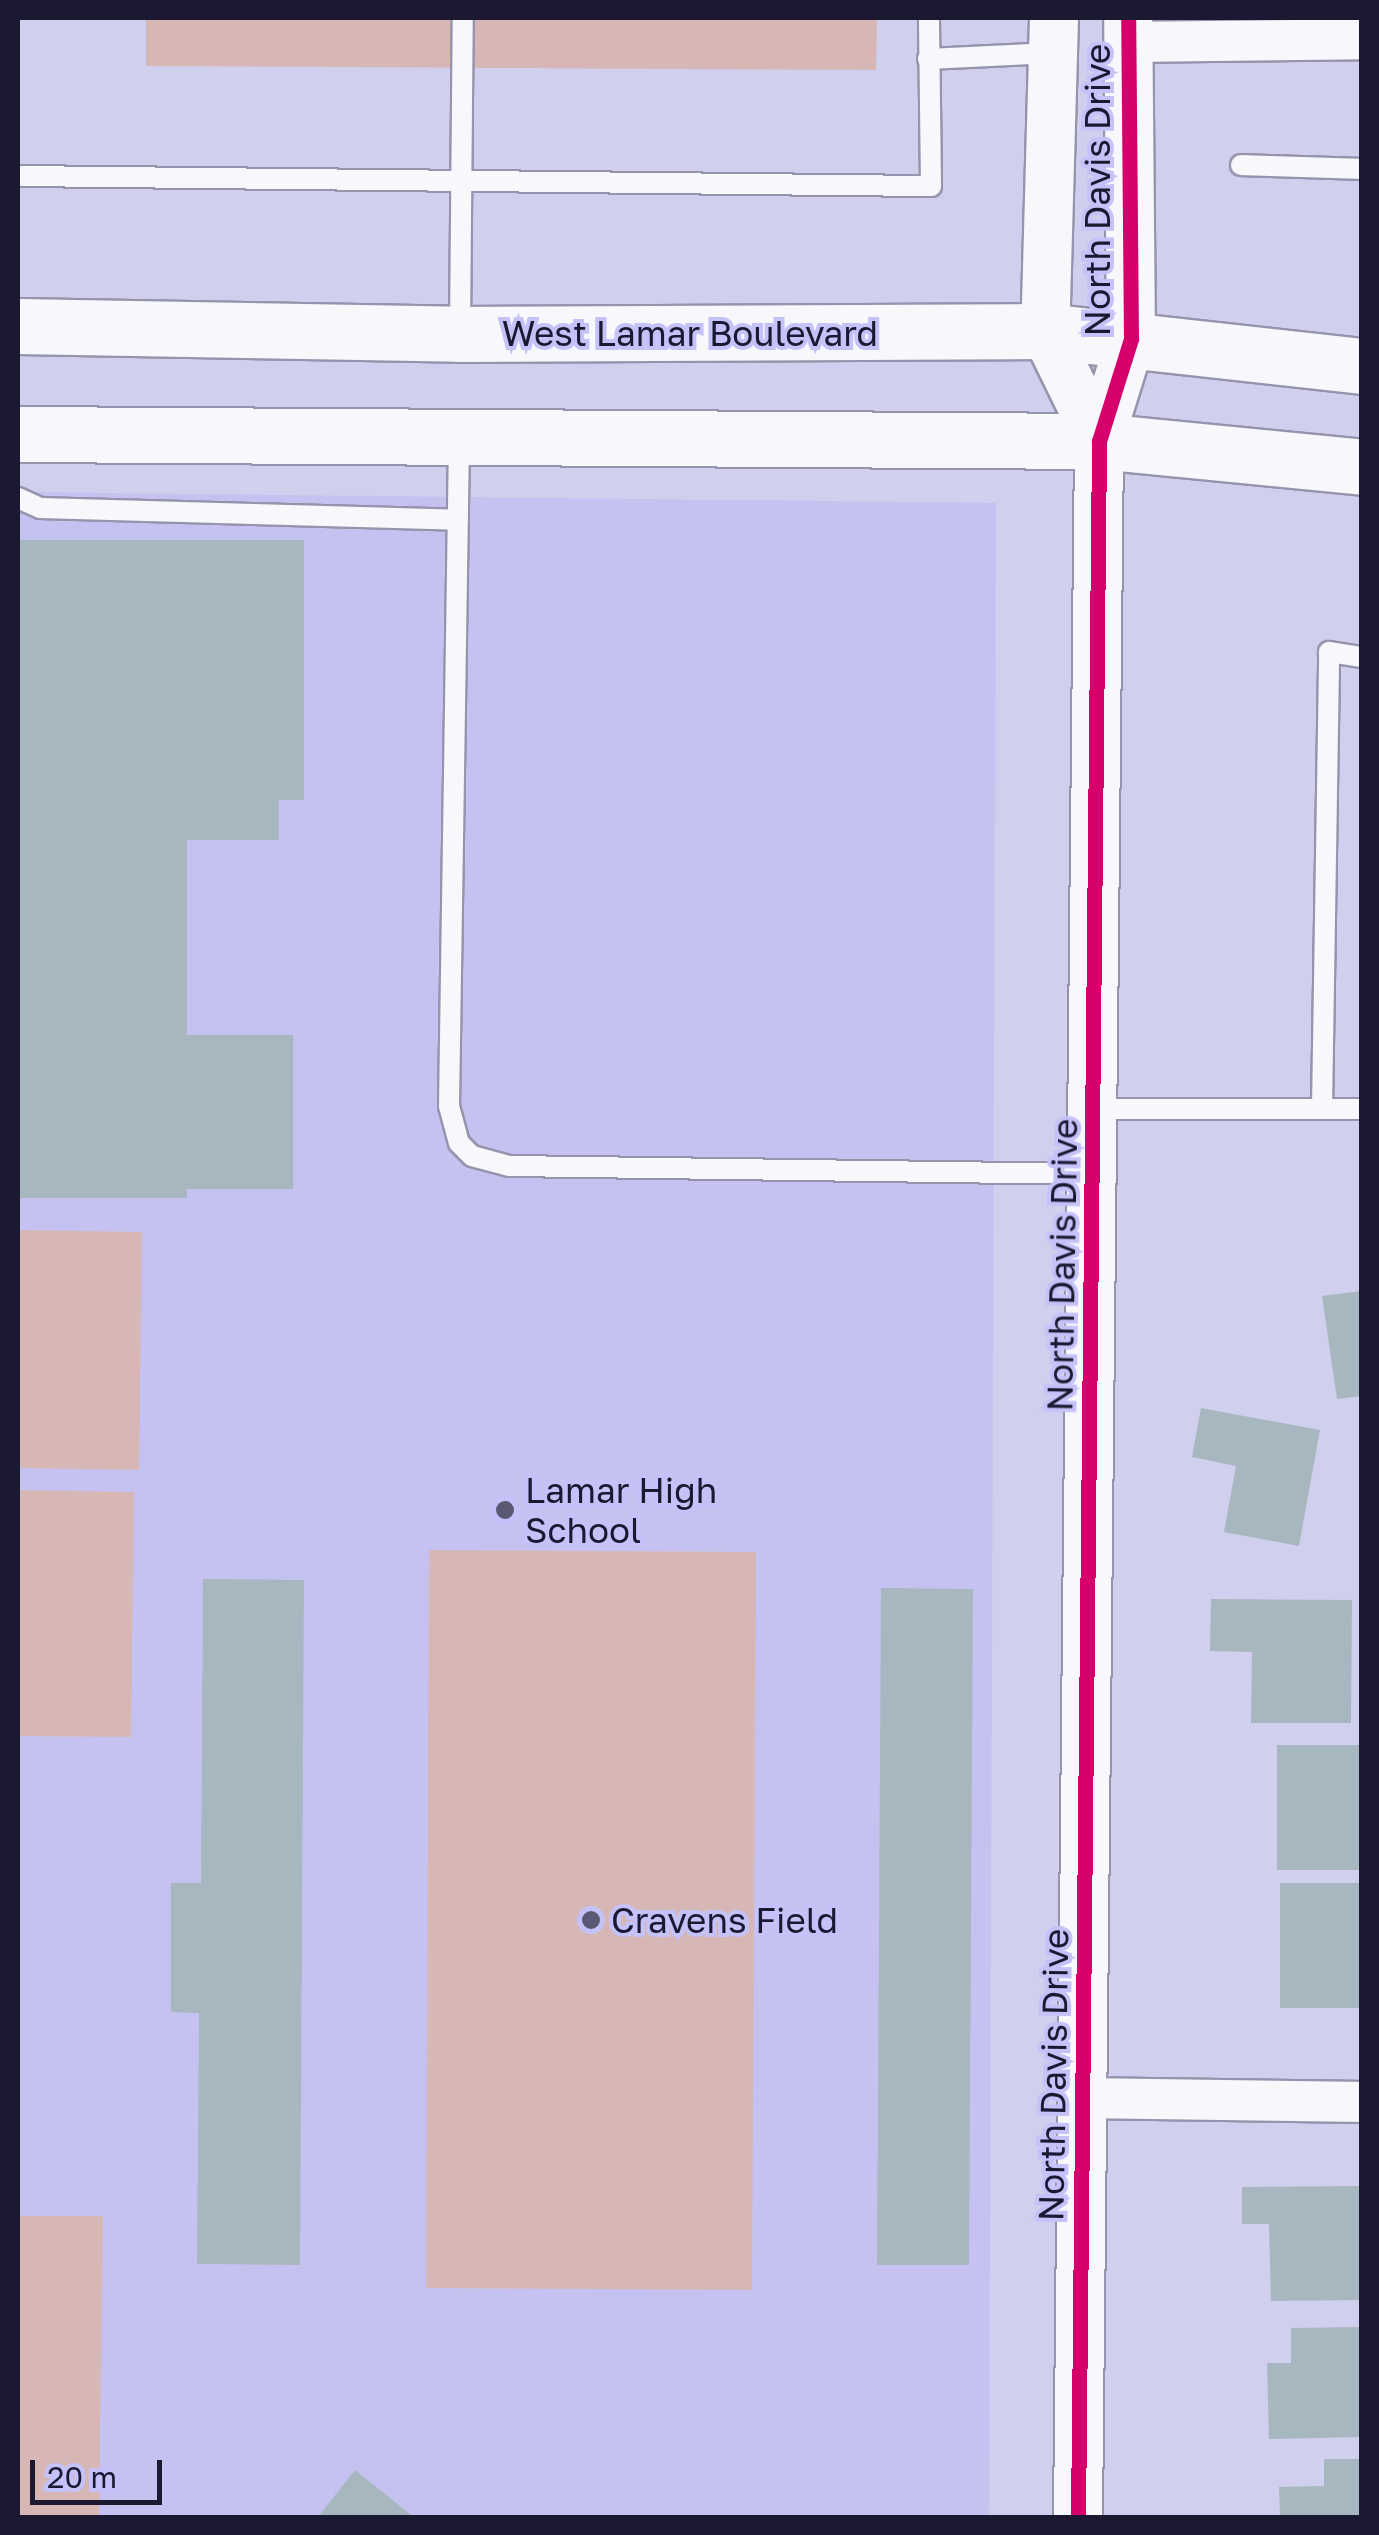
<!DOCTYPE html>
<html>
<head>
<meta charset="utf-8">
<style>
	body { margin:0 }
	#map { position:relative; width:1379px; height:2535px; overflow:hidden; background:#d0cfed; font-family:"Golos Text",sans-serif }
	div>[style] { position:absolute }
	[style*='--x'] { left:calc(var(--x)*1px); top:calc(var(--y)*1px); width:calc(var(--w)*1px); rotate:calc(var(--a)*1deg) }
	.built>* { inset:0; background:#c5c2f1 }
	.green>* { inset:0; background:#d6b7b6 }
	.building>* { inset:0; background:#a7b7bf }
	.roads { filter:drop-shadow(2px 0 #9694ad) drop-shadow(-2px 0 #9694ad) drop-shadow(0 2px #9694ad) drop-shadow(0 -2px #9694ad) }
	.service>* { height:20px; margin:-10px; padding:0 10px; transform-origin:10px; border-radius:10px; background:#f8f8fc }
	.minor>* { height:40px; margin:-20px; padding:0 20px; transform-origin:20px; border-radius:20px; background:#f8f8fc }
	.tertiary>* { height:48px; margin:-24px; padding:0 24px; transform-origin:24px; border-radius:24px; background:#f8f8fc }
	.secondary>* { height:55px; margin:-27.5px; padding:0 27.5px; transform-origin:27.5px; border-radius:27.5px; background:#f8f8fc }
	.cycleway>* { height:15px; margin:-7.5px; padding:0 7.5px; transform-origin:7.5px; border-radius:7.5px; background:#d6006c }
	.dots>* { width:28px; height:28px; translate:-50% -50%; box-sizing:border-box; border:5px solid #c5c2fa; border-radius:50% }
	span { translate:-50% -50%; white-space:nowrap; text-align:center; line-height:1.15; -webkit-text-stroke:8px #c5c2fa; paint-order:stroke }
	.street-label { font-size:35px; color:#1b1831 }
	.poi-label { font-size:35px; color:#1b1831 }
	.left { translate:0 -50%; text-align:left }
	.frame { position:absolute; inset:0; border:20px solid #1b1831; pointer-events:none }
	.scale { position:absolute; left:30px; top:2460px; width:132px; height:45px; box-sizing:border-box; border:5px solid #1b1831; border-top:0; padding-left:12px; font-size:30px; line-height:35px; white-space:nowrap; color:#1b1831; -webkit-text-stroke:8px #c5c2fa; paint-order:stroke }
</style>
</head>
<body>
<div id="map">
	<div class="built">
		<div style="clip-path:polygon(18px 492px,996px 503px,989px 2517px,18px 2518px)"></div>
	</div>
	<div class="green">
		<div style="clip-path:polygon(146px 18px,877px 18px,876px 70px,146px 66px)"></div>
		<div style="clip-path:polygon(18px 1230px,142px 1232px,139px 1470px,18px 1468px)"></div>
		<div style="clip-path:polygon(18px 1490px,134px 1492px,131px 1737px,18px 1736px)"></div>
		<div style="clip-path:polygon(429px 1550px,756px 1552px,752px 2290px,426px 2288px)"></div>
		<div style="clip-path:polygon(18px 2216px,103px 2216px,99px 2517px,18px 2517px)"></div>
	</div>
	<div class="building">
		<div style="clip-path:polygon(18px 540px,304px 540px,304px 800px,279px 800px,279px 840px,187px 840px,187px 1035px,293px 1035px,293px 1189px,187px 1189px,187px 1198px,18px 1198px)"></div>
		<div style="clip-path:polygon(1362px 1291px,1362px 1396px,1337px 1399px,1322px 1296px)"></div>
		<div style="clip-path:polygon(1201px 1408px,1320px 1430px,1299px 1546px,1224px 1532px,1236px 1466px,1192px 1457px)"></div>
		<div style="clip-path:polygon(203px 1579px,304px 1580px,300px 2265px,197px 2264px,199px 2013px,171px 2012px,171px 1883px,201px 1883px)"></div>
		<div style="clip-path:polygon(881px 1588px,973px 1589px,969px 2265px,877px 2265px)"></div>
		<div style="clip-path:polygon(1211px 1599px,1352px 1600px,1351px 1723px,1251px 1723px,1252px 1652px,1210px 1651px)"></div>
		<div style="clip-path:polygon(1277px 1745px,1362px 1745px,1362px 1870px,1277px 1870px)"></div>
		<div style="clip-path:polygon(1280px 1883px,1362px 1883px,1362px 2008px,1280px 2008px)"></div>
		<div style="clip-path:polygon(1362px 2186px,1362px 2300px,1271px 2301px,1269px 2224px,1242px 2224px,1242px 2187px)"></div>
		<div style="clip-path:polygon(1362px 2327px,1362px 2437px,1269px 2439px,1267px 2363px,1291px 2363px,1291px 2328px)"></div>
		<div style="clip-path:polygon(1324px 2459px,1362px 2459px,1362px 2518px,1280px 2518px,1279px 2487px,1324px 2486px)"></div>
		<div style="clip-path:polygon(355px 2470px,415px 2518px,317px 2518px)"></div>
	</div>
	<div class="roads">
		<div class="service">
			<div style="--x:928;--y:59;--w:124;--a:-2.8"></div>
			<div style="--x:1241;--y:165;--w:121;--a:1.9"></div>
			<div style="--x:18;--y:176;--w:913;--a:0.63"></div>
			<div style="--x:931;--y:186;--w:168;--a:-90.7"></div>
			<div style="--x:460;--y:332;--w:314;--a:-89.5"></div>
			<div style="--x:459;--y:440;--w:666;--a:90.86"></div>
			<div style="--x:449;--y:1106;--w:38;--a:75"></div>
			<div style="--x:459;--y:1143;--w:18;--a:45"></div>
			<div style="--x:472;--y:1156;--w:38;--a:15"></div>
			<div style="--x:509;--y:1166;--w:583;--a:0.79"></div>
			<div style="--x:18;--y:498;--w:24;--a:24"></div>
			<div style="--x:40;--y:508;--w:418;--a:1.6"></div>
			<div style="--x:1093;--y:1109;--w:269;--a:0"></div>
			<div style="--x:1322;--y:1109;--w:457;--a:-89.1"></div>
			<div style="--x:1329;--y:652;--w:33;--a:9"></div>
		</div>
		<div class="minor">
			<div style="--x:1127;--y:42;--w:235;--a:-0.7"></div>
			<div style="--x:1083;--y:2098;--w:279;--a:0.8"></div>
		</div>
		<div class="tertiary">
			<div style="--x:1054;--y:18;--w:313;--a:91.6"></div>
			<div style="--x:1045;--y:331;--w:123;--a:63.9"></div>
			<div style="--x:1078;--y:2518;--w:2077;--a:-89.42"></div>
			<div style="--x:1099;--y:441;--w:107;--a:-72.6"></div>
			<div style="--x:1131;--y:339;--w:321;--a:-90.5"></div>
		</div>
		<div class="secondary">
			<div style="--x:18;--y:326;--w:442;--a:1"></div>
			<div style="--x:460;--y:334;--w:585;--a:-0.29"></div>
			<div style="--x:1045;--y:331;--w:319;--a:6.3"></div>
			<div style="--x:18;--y:434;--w:1081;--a:0.37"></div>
			<div style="--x:1099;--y:441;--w:264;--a:5.6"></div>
		</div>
	</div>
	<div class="cycleway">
		<div style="--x:1078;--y:2518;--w:2077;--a:-89.42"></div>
		<div style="--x:1099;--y:441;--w:107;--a:-72.6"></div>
		<div style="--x:1131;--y:339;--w:321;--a:-90.5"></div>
	</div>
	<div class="dots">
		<div style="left:505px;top:1510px;background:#5a5873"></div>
		<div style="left:591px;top:1920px;background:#5a5873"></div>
	</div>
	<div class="street-label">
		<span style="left:1097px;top:190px;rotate:-90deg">North Davis Drive</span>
		<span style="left:690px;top:333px">West Lamar Boulevard</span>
		<span style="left:1062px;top:1265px;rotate:-89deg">North Davis Drive</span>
		<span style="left:1053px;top:2075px;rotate:-89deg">North Davis Drive</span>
	</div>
	<div class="poi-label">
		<span class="left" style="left:525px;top:1510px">Lamar High<br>School</span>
		<span class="left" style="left:611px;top:1920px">Cravens Field</span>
	</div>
	<div class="frame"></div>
	<div class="scale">20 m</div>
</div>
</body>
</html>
